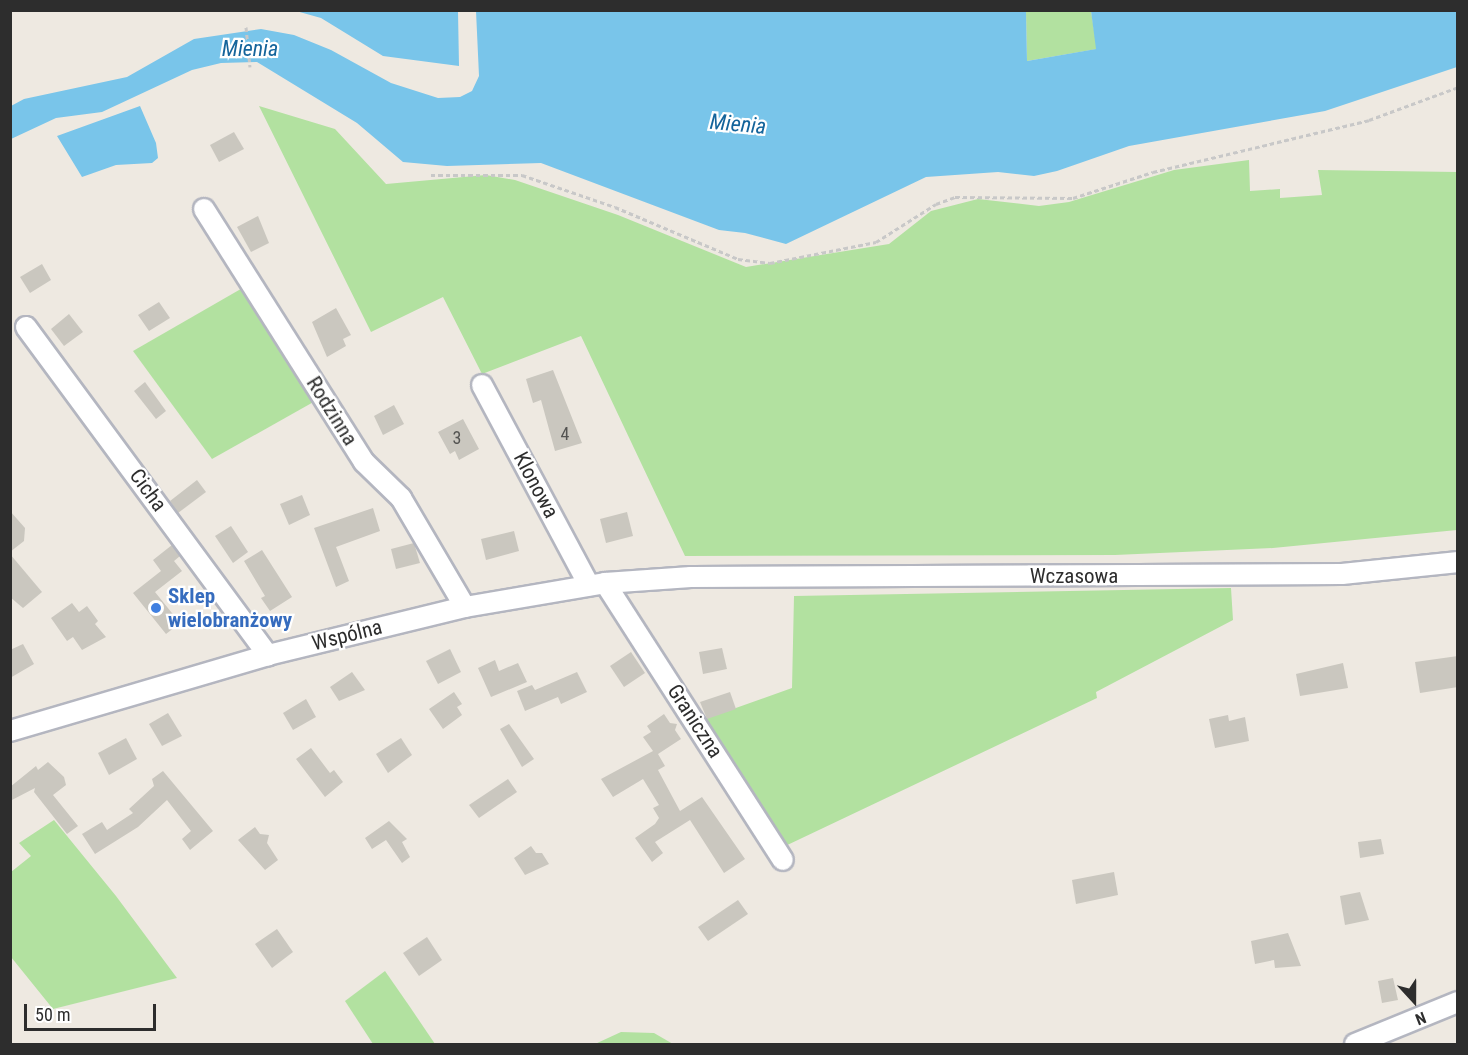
<!DOCTYPE html>
<html>
<head>
<meta charset="utf-8">
<style>
	body { margin:0 }
	#map { position:relative; width:1468px; height:1055px; overflow:hidden; background:#eee9e1; font-family:"Roboto Condensed",sans-serif }
	div>[style] { position:absolute }
	[style*='--x'] { left:calc(var(--x)*1px); top:calc(var(--y)*1px); width:calc(var(--w)*1px); rotate:calc(var(--a)*1deg) }
	.green>* { inset:0; background:#b2e1a0 }
	.water>* { inset:0; background:#79c5ea }
	.building>* { inset:0; background:#cac7bf }
	.path>* { height:3px; margin-top:-1.5px; transform-origin:0; background:repeating-linear-gradient(90deg,#c8c8c8 0 4.5px,transparent 0 7.5px) }
	.roads { filter:drop-shadow(2px 0 #b4b6c0) drop-shadow(-2px 0 #b4b6c0) drop-shadow(0 2px #b4b6c0) drop-shadow(0 -2px #b4b6c0) }
	.street>* { height:20px; margin:-10px; padding:0 10px; transform-origin:10px; border-radius:10px; background:#fff }
	.dots>* { width:16px; height:16px; translate:-50% -50%; box-sizing:border-box; border:3px solid #fff; border-radius:50% }
	span { translate:-50% -50%; white-space:nowrap; text-align:center; line-height:1.15; -webkit-text-stroke:4.5px #fff; paint-order:stroke }
	.number-label { font-size:18px; color:#545452 }
	.number-label span { -webkit-text-stroke-width:0 }
	.street-label { font-size:21px; color:#2d2d2d }
	.shop-label { font-size:21px; color:#366cbe; font-weight:700 }
	.left { translate:0 -50%; text-align:left }
	.water-label { font-size:22px; color:#14649b; font-style:italic }
	.frame { position:absolute; inset:0; border:12px solid #2d2d2d; pointer-events:none }
	.north { position:absolute; left:1384px; top:971px; width:60px; height:60px; -webkit-text-stroke:4px #fff; paint-order:stroke; rotate:159deg; font-size:16px; font-weight:700; line-height:24px; text-align:center; color:#2d2d2d }
	.north::after { content:''; display:block; margin:auto; width:21px; height:27px; background:#2d2d2d; clip-path:polygon(50% 0,100% 100%,50% 72%,0 100%) }
	.scale { position:absolute; left:24px; top:1004px; width:132px; height:27px; box-sizing:border-box; border:3px solid #2d2d2d; border-top:0; padding-left:8px; font-size:18px; line-height:21px; white-space:nowrap; color:#2d2d2d; -webkit-text-stroke:4px #fff; paint-order:stroke }
</style>
</head>
<body>
<div id="map">
	<div class="green">
		<div style="clip-path:polygon(1026px 11px,1091px 11px,1097px 49px,1027px 61px)"></div>
		<div style="clip-path:polygon(259px 106px,335px 129px,386px 184px,486px 175px,515px 180px,618px 215px,746px 267px,889px 244px,931px 211px,978px 199px,1039px 206px,1069px 202px,1174px 170px,1249px 160px,1250px 191px,1280px 189px,1280px 198px,1322px 195px,1318px 170px,1457px 172px,1457px 530px,1273px 548px,1115px 555px,685px 556px,581px 336px,482px 374px,443px 297px,371px 332px)"></div>
		<div style="clip-path:polygon(246px 286px,317px 400px,212px 459px,133px 351px)"></div>
		<div style="clip-path:polygon(1231px 588px,1233px 620px,1096px 692px,1097px 698px,781px 848px,702px 720px,792px 688px,794px 596px)"></div>
		<div style="clip-path:polygon(54px 820px,116px 896px,177px 978px,53px 1009px,11px 957px,11px 872px,31px 856px,19px 843px)"></div>
		<div style="clip-path:polygon(385px 971px,410px 1007px,435px 1044px,373px 1044px,345px 1001px)"></div>
		<div style="clip-path:polygon(621px 1032px,654px 1033px,673px 1044px,595px 1044px)"></div>
	</div>
	<div class="water">
		<div style="clip-path:polygon(296px 11px,458px 11px,459px 66px,383px 56px,321px 18px)"></div>
		<div style="clip-path:polygon(476px 11px,1026px 11px,1027px 61px,1096px 49px,1091px 11px,1457px 11px,1457px 67px,1325px 111px,1129px 146px,1057px 171px,1034px 176px,998px 172px,926px 177px,786px 244px,745px 233px,719px 230px,541px 163px,447px 166px,403px 162px,357px 123px,257px 62px,221px 63px,192px 70px,102px 112px,56px 118px,11px 139px,11px 106px,24px 99px,127px 77px,194px 39px,261px 29px,294px 35px,331px 50px,391px 83px,438px 98px,460px 97px,472px 91px,479px 76px)"></div>
		<div style="clip-path:polygon(140px 106px,156px 143px,158px 158px,152px 163px,116px 165px,82px 177px,57px 136px)"></div>
	</div>
	<div class="building">
		<div style="clip-path:polygon(234px 132px,244px 149px,219px 162px,210px 145px)"></div>
		<div style="clip-path:polygon(258px 216px,269px 243px,251px 252px,237px 227px)"></div>
		<div style="clip-path:polygon(42px 264px,51px 280px,30px 293px,20px 277px)"></div>
		<div style="clip-path:polygon(159px 302px,170px 318px,149px 331px,138px 315px)"></div>
		<div style="clip-path:polygon(336px 308px,351px 335px,343px 339px,346px 346px,327px 357px,312px 322px)"></div>
		<div style="clip-path:polygon(69px 314px,83px 332px,64px 346px,51px 329px)"></div>
		<div style="clip-path:polygon(553px 370px,582px 443px,555px 451px,541px 400px,533px 403px,526px 379px)"></div>
		<div style="clip-path:polygon(145px 382px,166px 411px,156px 419px,134px 391px)"></div>
		<div style="clip-path:polygon(394px 405px,404px 424px,383px 435px,374px 416px)"></div>
		<div style="clip-path:polygon(463px 419px,479px 449px,459px 460px,455px 451px,450px 454px,438px 432px)"></div>
		<div style="clip-path:polygon(197px 480px,206px 492px,178px 513px,170px 501px)"></div>
		<div style="clip-path:polygon(302px 495px,310px 515px,289px 525px,280px 504px)"></div>
		<div style="clip-path:polygon(373px 508px,380px 531px,336px 547px,349px 581px,336px 587px,314px 528px)"></div>
		<div style="clip-path:polygon(10px 511px,25px 528px,24px 541px,10px 552px)"></div>
		<div style="clip-path:polygon(627px 512px,633px 536px,606px 543px,600px 519px)"></div>
		<div style="clip-path:polygon(231px 526px,248px 552px,233px 563px,215px 536px)"></div>
		<div style="clip-path:polygon(514px 531px,519px 551px,486px 560px,481px 539px)"></div>
		<div style="clip-path:polygon(414px 543px,420px 563px,396px 569px,391px 549px)"></div>
		<div style="clip-path:polygon(172px 545px,180px 556px,174px 561px,182px 571px,155px 592px,180px 623px,166px 634px,133px 593px,161px 571px,153px 560px)"></div>
		<div style="clip-path:polygon(262px 550px,292px 597px,270px 611px,261px 598px,265px 596px,244px 561px)"></div>
		<div style="clip-path:polygon(10px 554px,42px 592px,23px 608px,10px 597px)"></div>
		<div style="clip-path:polygon(72px 603px,79px 612px,87px 606px,98px 621px,95px 624px,106px 637px,82px 650px,73px 637px,67px 641px,51px 618px)"></div>
		<div style="clip-path:polygon(23px 644px,34px 664px,10px 678px,10px 650px)"></div>
		<div style="clip-path:polygon(722px 648px,727px 669px,703px 674px,699px 652px)"></div>
		<div style="clip-path:polygon(450px 649px,461px 672px,438px 684px,426px 661px)"></div>
		<div style="clip-path:polygon(631px 652px,645px 673px,624px 687px,610px 666px)"></div>
		<div style="clip-path:polygon(1458px 656px,1458px 687px,1420px 693px,1415px 662px)"></div>
		<div style="clip-path:polygon(495px 660px,499px 671px,518px 663px,527px 682px,491px 697px,478px 668px)"></div>
		<div style="clip-path:polygon(1343px 663px,1348px 688px,1300px 696px,1296px 674px)"></div>
		<div style="clip-path:polygon(352px 672px,365px 690px,339px 701px,330px 687px)"></div>
		<div style="clip-path:polygon(577px 672px,587px 692px,561px 704px,558px 697px,525px 711px,517px 691px,532px 685px,535px 690px)"></div>
		<div style="clip-path:polygon(454px 692px,462px 704px,457px 707px,462px 715px,443px 729px,429px 709px)"></div>
		<div style="clip-path:polygon(730px 692px,736px 709px,707px 719px,700px 702px)"></div>
		<div style="clip-path:polygon(306px 699px,316px 717px,293px 730px,283px 713px)"></div>
		<div style="clip-path:polygon(168px 713px,182px 736px,162px 746px,149px 724px)"></div>
		<div style="clip-path:polygon(664px 714px,670px 723px,677px 724px,675px 730px,681px 739px,658px 754px,665px 766px,658px 770px,680px 811px,702px 797px,745px 859px,724px 873px,690px 820px,655px 842px,663px 853px,652px 862px,635px 838px,655px 824px,659px 818px,653px 808px,659px 805px,643px 779px,613px 797px,601px 779px,653px 751px,643px 737px,651px 732px,647px 726px)"></div>
		<div style="clip-path:polygon(1228px 715px,1229px 721px,1245px 717px,1249px 741px,1215px 748px,1209px 719px)"></div>
		<div style="clip-path:polygon(509px 724px,534px 759px,522px 767px,500px 729px)"></div>
		<div style="clip-path:polygon(126px 738px,137px 759px,109px 775px,98px 753px)"></div>
		<div style="clip-path:polygon(401px 738px,412px 755px,388px 773px,376px 754px)"></div>
		<div style="clip-path:polygon(311px 748px,330px 773px,334px 770px,343px 782px,325px 797px,296px 759px)"></div>
		<div style="clip-path:polygon(48px 762px,64px 777px,66px 785px,53px 795px,78px 826px,67px 834px,34px 792px,35px 788px,10px 801px,10px 787px,36px 766px,38px 770px)"></div>
		<div style="clip-path:polygon(163px 771px,213px 831px,190px 850px,182px 839px,191px 831px,167px 800px,138px 827px,95px 854px,82px 834px,102px 822px,107px 830px,133px 813px,129px 809px,154px 786px,152px 779px)"></div>
		<div style="clip-path:polygon(508px 779px,517px 792px,479px 818px,469px 805px)"></div>
		<div style="clip-path:polygon(389px 821px,407px 839px,402px 842px,410px 857px,402px 863px,386px 840px,372px 849px,365px 838px)"></div>
		<div style="clip-path:polygon(255px 827px,260px 834px,269px 835px,267px 843px,278px 860px,265px 870px,238px 840px)"></div>
		<div style="clip-path:polygon(1381px 839px,1384px 854px,1360px 858px,1358px 842px)"></div>
		<div style="clip-path:polygon(531px 846px,536px 853px,542px 853px,549px 864px,525px 875px,514px 858px)"></div>
		<div style="clip-path:polygon(1114px 872px,1118px 895px,1076px 904px,1072px 880px)"></div>
		<div style="clip-path:polygon(1360px 892px,1369px 920px,1345px 925px,1340px 896px)"></div>
		<div style="clip-path:polygon(738px 900px,748px 914px,708px 941px,698px 927px)"></div>
		<div style="clip-path:polygon(277px 929px,293px 952px,272px 968px,255px 944px)"></div>
		<div style="clip-path:polygon(1288px 933px,1301px 966px,1275px 968px,1274px 960px,1255px 964px,1251px 941px)"></div>
		<div style="clip-path:polygon(427px 937px,442px 960px,419px 976px,403px 953px)"></div>
		<div style="clip-path:polygon(1393px 978px,1398px 1000px,1382px 1003px,1378px 981px)"></div>
	</div>
	<div class="path">
		<div style="--x:246;--y:27;--w:40;--a:84.3"></div>
		<div style="--x:431;--y:175;--w:91;--a:0"></div>
		<div style="--x:522;--y:175;--w:98;--a:19"></div>
		<div style="--x:615;--y:207;--w:134;--a:22.9"></div>
		<div style="--x:738;--y:259;--w:32;--a:7"></div>
		<div style="--x:770;--y:263;--w:108;--a:-11.2"></div>
		<div style="--x:876;--y:242;--w:71;--a:-32.3"></div>
		<div style="--x:936;--y:204;--w:20;--a:-20"></div>
		<div style="--x:955;--y:197;--w:118;--a:0.5"></div>
		<div style="--x:1073;--y:198;--w:84;--a:-18"></div>
		<div style="--x:1153;--y:172;--w:222;--a:-13.5"></div>
		<div style="--x:1369;--y:120;--w:95;--a:-20.3"></div>
	</div>
	<div class="roads">
		<div class="street">
			<div style="--x:204;--y:209;--w:299;--a:57.7"></div>
			<div style="--x:364;--y:462;--w:52;--a:44.2"></div>
			<div style="--x:401;--y:498;--w:126;--a:59.6"></div>
			<div style="--x:26;--y:327;--w:408;--a:53.6"></div>
			<div style="--x:482;--y:385;--w:227;--a:61.9"></div>
			<div style="--x:605;--y:583;--w:329;--a:57.3"></div>
			<div style="--x:10;--y:731;--w:269;--a:-16.4"></div>
			<div style="--x:268;--y:655;--w:203;--a:-13.7"></div>
			<div style="--x:465;--y:607;--w:142;--a:-9.7"></div>
			<div style="--x:605;--y:583;--w:86;--a:-4"></div>
			<div style="--x:691;--y:577;--w:651;--a:-0.26"></div>
			<div style="--x:1342;--y:574;--w:117;--a:-5.9"></div>
			<div style="--x:1355;--y:1044;--w:111;--a:-22.2"></div>
		</div>
	</div>
	<div class="dots">
		<div style="left:156px;top:608px;background:#3f7fe0"></div>
	</div>
	<div class="number-label">
		<span style="left:565px;top:434px">4</span>
		<span style="left:457px;top:438px">3</span>
	</div>
	<div class="street-label">
		<span style="left:332px;top:411px;rotate:58deg">Rodzinna</span>
		<span style="left:536px;top:485px;rotate:62deg">Klonowa</span>
		<span style="left:148px;top:490px;rotate:54deg">Cicha</span>
		<span style="left:1074px;top:576px">Wczasowa</span>
		<span style="left:347px;top:635px;rotate:-14deg">Wspólna</span>
		<span style="left:695px;top:721px;rotate:57deg">Graniczna</span>
	</div>
	<div class="shop-label">
		<span class="left" style="left:168px;top:608px">Sklep<br>wielobranżowy</span>
	</div>
	<div class="water-label">
		<span style="left:250px;top:49px">Mienia</span>
		<span style="left:738px;top:124px;rotate:5deg">Mienia</span>
	</div>
	<div class="frame"></div>
	<div class="north">N</div>
	<div class="scale">50 m</div>
</div>
</body>
</html>
